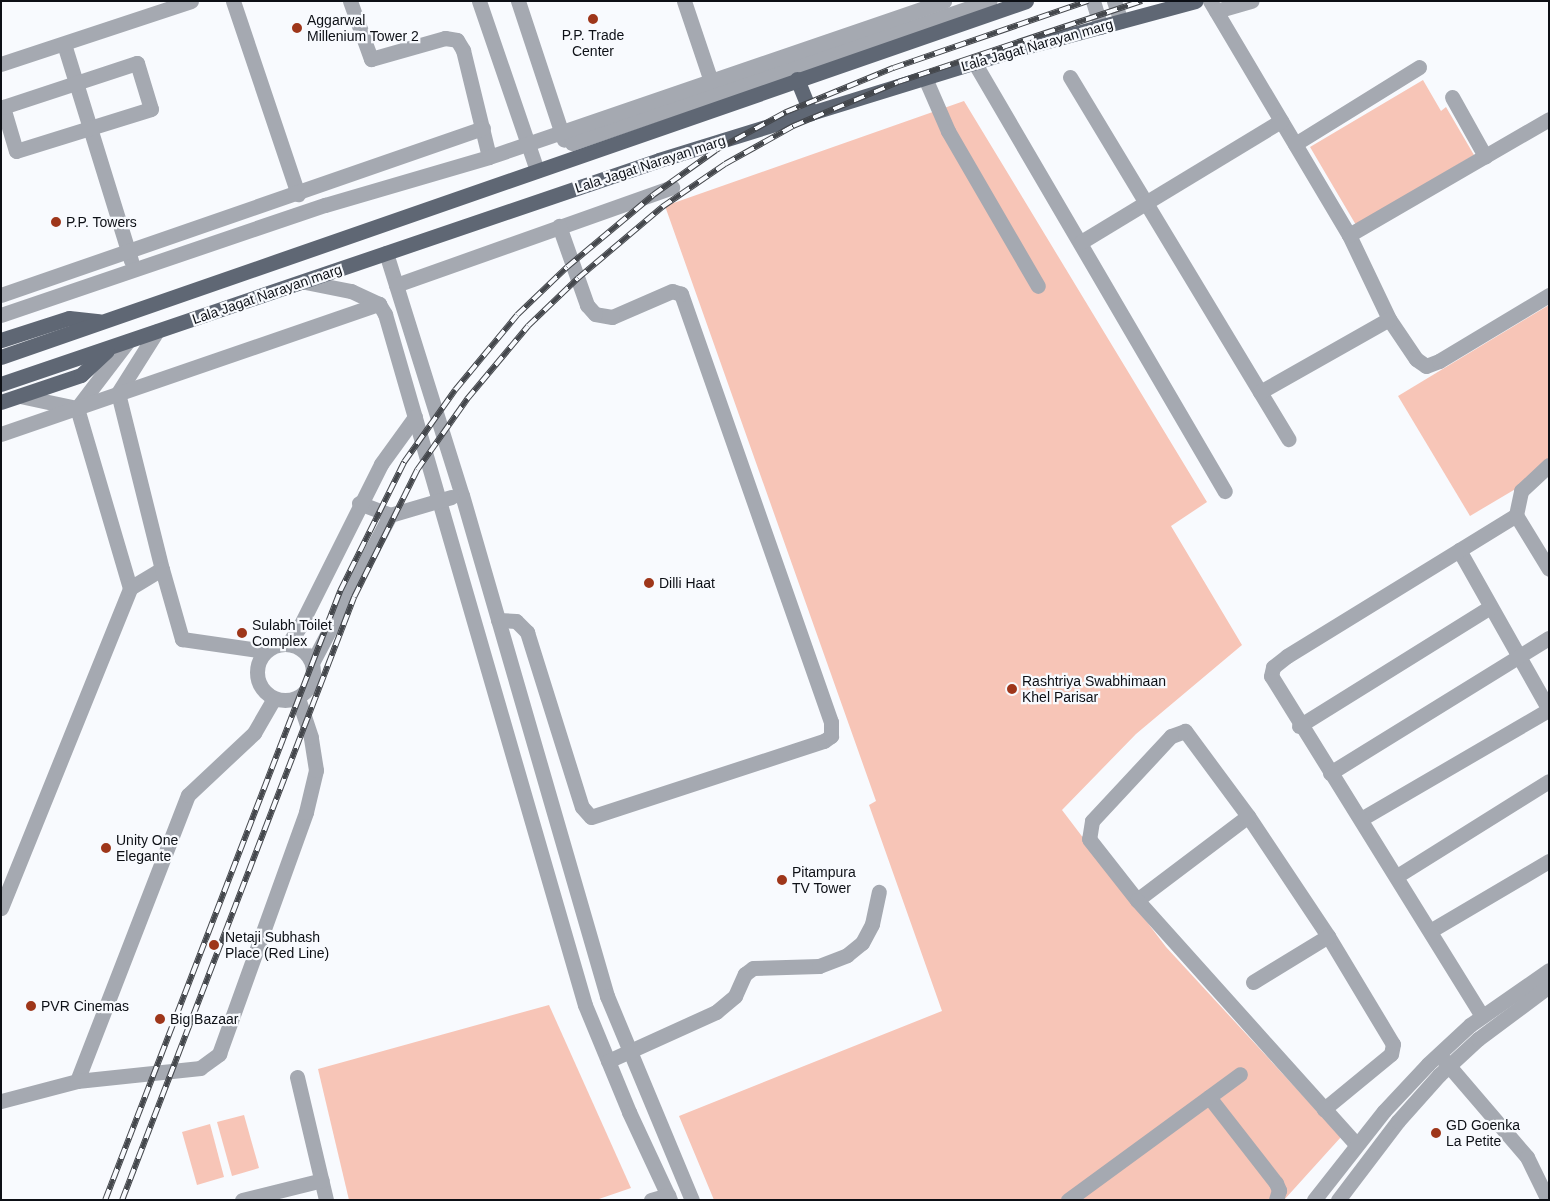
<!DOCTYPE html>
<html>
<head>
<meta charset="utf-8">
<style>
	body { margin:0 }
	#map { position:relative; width:1550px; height:1201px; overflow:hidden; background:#f8fafe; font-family:Arial,sans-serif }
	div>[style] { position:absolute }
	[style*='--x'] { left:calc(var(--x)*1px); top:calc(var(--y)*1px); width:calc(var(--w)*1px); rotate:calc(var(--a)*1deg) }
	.green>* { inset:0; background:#f7c5b7 }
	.minor>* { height:15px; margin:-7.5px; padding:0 7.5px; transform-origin:7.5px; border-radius:7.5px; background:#a5a9b1 }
	.minor>.ring { margin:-7.5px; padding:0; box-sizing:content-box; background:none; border:15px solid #a5a9b1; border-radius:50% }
	.major>* { height:15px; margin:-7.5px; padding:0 7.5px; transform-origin:7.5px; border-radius:7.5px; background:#5f6774 }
	.rail>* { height:5.5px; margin-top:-2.75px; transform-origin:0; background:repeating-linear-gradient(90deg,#f8fafe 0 11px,#44474c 0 22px); box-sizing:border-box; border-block:1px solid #44474c }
	.dots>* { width:14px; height:14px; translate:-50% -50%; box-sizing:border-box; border:2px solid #f8fafe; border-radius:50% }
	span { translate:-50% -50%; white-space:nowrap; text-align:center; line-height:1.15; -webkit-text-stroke:4.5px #f8fafe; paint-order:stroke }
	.poi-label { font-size:14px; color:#0d1016 }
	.left { translate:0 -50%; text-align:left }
	.street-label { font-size:14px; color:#0d1016 }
	.frame { position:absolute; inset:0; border:2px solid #0d1016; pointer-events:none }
</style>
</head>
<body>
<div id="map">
	<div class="green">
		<div style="clip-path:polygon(1423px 80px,1441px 111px,1446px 107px,1474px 155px,1356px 225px,1310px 147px)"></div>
		<div style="clip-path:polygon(964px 101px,1207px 502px,1171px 526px,1242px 645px,1136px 734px,1062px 810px,1166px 947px,1341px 1137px,1284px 1200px,714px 1200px,679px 1116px,942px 1011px,869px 805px,876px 801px,665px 206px)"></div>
		<div style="clip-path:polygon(1549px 305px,1549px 469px,1470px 516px,1398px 396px)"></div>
		<div style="clip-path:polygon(549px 1005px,631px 1188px,596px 1200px,349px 1200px,318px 1069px)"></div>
		<div style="clip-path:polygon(244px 1115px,259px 1168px,232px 1176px,217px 1122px)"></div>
		<div style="clip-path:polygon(210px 1124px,224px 1177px,197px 1185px,182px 1132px)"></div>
	</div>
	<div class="minor">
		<div style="--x:233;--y:1;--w:204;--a:71.4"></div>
		<div style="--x:350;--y:1;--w:62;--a:70.1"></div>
		<div style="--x:371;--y:59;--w:77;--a:-15.8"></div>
		<div style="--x:445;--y:38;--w:12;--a:9"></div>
		<div style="--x:457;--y:40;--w:12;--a:59"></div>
		<div style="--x:463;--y:50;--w:110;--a:76.3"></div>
		<div style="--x:479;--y:1;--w:179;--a:71.1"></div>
		<div style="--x:518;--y:1;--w:146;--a:71.7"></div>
		<div style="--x:684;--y:1;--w:84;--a:71.4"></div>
		<div style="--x:1093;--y:1;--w:27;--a:73"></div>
		<div style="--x:1114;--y:1;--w:21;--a:71"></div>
		<div style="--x:1210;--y:1;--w:272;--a:59.3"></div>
		<div style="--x:1349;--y:235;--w:93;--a:64.5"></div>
		<div style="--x:1389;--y:319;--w:48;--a:56"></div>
		<div style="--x:1416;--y:359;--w:12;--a:35"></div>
		<div style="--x:1426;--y:366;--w:14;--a:-21"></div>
		<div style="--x:1439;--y:361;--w:128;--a:-31"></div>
		<div style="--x:1216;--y:11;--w:37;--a:-16"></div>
		<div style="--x:64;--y:44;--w:227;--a:72.8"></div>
		<div style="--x:974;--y:62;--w:497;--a:59.7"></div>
		<div style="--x:137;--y:63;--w:48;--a:73.1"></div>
		<div style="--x:151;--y:109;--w:141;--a:162.7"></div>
		<div style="--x:16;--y:151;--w:46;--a:-106.5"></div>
		<div style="--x:3;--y:107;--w:141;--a:-18.2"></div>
		<div style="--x:1;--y:64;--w:200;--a:-18.3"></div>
		<div style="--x:1070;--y:77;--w:423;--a:58.9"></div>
		<div style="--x:925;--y:78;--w:58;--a:66.5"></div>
		<div style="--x:948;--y:131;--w:179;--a:59.9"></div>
		<div style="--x:1452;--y:97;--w:68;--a:60.8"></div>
		<div style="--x:569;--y:130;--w:13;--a:77"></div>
		<div style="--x:572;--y:143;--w:441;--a:-18.8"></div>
		<div style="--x:1295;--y:144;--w:146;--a:-31.8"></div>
		<div style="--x:1349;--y:235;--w:231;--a:-30.1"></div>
		<div style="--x:1081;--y:242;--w:234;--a:-31.2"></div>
		<div style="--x:386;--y:253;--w:254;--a:72.6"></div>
		<div style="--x:462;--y:495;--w:522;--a:73.86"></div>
		<div style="--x:607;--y:996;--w:221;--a:67.4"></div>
		<div style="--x:305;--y:282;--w:47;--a:11.1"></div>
		<div style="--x:351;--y:291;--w:31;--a:25"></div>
		<div style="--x:379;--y:304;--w:12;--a:59"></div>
		<div style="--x:385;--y:314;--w:719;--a:73.86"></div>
		<div style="--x:585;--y:1005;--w:116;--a:67.6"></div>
		<div style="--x:629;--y:1112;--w:97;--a:65"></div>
		<div style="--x:396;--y:285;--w:293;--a:-19.5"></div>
		<div style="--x:1;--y:295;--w:510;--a:-19.11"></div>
		<div style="--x:1;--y:315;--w:342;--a:-18.8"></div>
		<div style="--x:325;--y:205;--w:171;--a:-16.3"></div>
		<div style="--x:489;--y:157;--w:481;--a:-18.9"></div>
		<div style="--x:157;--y:331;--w:73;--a:122.2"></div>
		<div style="--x:118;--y:393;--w:181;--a:76"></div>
		<div style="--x:1260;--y:392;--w:148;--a:-29.5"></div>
		<div style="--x:20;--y:396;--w:57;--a:12.1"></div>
		<div style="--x:77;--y:408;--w:188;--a:73.6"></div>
		<div style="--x:77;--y:408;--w:84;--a:-52.7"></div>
		<div style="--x:1;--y:434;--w:400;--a:-19"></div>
		<div style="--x:359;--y:503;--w:33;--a:21"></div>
		<div style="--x:1516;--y:515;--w:25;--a:-78"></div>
		<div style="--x:1521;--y:491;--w:38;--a:-43"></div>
		<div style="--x:1459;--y:550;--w:184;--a:60.6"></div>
		<div style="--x:498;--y:620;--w:18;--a:3"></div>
		<div style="--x:516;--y:621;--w:16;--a:45"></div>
		<div style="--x:527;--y:632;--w:183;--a:72.6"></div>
		<div style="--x:582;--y:807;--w:13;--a:48"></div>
		<div style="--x:591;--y:817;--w:245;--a:-18.1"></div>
		<div style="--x:824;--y:741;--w:9;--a:-36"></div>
		<div style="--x:831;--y:736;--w:14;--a:-90"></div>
		<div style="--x:831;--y:722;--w:454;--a:-109.3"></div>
		<div style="--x:681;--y:294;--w:9;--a:-162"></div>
		<div style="--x:672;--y:291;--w:65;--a:156.6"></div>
		<div style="--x:612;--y:317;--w:17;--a:-170"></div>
		<div style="--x:595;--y:314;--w:12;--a:-132"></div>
		<div style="--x:587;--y:305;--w:84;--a:-109.5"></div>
		<div class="ring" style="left:257px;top:644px;width:41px;height:41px"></div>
		<div style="--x:288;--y:644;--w:22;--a:-56"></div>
		<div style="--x:300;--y:626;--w:181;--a:-63.4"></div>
		<div style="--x:381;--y:464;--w:58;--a:-54.1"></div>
		<div style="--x:312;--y:663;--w:167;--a:-62.2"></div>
		<div style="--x:390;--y:515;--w:64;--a:-16.4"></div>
		<div style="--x:1299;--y:726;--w:225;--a:-31.9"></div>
		<div style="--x:1330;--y:773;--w:257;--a:-31.7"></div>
		<div style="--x:1248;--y:816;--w:144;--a:56.3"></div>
		<div style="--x:1328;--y:936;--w:126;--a:59"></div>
		<div style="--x:1393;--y:1044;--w:10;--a:101"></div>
		<div style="--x:1391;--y:1054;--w:87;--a:140.6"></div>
		<div style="--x:1361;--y:819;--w:216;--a:-30.2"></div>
		<div style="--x:1397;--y:876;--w:179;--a:-32"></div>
		<div style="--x:1137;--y:900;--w:139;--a:-37.1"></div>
		<div style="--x:1248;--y:816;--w:106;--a:-126.5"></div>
		<div style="--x:1185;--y:731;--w:15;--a:160"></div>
		<div style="--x:1171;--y:736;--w:116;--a:132.9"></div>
		<div style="--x:1092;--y:821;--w:18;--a:99"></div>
		<div style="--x:1089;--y:839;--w:78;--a:51.8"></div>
		<div style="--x:1137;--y:900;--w:329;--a:48.1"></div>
		<div style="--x:1;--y:908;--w:345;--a:-68"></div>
		<div style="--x:130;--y:588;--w:37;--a:-31"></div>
		<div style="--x:162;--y:569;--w:73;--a:74.1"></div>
		<div style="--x:182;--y:639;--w:84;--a:8.2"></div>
		<div style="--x:1430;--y:931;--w:138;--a:-30.5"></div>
		<div style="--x:1253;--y:982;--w:88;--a:-31.5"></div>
		<div style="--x:1482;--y:1016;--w:400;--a:-121.8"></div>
		<div style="--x:1271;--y:676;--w:9;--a:-77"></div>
		<div style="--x:1273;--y:667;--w:18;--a:-38"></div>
		<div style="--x:1287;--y:656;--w:269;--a:-31.6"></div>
		<div style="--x:1516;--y:515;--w:63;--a:58.6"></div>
		<div style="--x:1443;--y:1059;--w:129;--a:49.4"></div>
		<div style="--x:1527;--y:1157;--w:48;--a:64"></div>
		<div style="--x:608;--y:1061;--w:119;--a:-24.4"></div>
		<div style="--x:716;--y:1012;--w:25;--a:-40"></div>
		<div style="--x:735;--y:996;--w:24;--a:-66"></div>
		<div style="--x:745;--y:974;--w:10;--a:-37"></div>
		<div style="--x:753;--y:968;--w:66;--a:-1.7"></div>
		<div style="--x:819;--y:966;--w:30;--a:-21"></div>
		<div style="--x:847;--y:955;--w:19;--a:-39"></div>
		<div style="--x:862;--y:943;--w:21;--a:-62"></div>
		<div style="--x:872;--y:924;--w:33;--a:-78"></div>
		<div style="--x:297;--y:1077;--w:126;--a:76.7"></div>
		<div style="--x:77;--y:1081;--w:307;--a:-68.8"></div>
		<div style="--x:188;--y:795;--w:91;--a:-43.2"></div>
		<div style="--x:254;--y:733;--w:39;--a:-60"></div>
		<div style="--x:1209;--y:1097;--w:109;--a:52.1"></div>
		<div style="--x:1276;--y:1183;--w:8;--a:67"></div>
		<div style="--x:1279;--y:1190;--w:10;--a:107"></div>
		<div style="--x:1;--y:1101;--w:79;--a:-14.7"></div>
		<div style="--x:77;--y:1081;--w:124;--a:-6"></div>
		<div style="--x:200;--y:1068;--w:24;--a:-36"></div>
		<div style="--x:219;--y:1054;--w:257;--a:-70.2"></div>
		<div style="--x:306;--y:812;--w:43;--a:-76.6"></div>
		<div style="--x:316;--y:770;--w:33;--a:-99"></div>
		<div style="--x:311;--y:737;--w:41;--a:-108.4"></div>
		<div style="--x:242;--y:1200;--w:82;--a:-14"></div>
		<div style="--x:651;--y:1200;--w:18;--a:-16"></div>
		<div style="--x:1068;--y:1200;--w:213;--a:-36.2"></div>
		<div style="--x:1314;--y:1200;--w:113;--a:-51.8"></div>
		<div style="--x:1384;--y:1111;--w:64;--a:-46.9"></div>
		<div style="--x:1428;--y:1064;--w:57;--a:-42.9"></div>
		<div style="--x:1470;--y:1025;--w:96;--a:-34.8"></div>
		<div style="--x:1338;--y:1200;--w:99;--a:-52.8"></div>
		<div style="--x:1398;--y:1121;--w:62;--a:-48.3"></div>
		<div style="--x:1439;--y:1075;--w:53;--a:-42.7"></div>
		<div style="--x:1478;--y:1039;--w:89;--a:-36.7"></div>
	</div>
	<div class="major">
		<div style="--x:797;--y:79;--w:37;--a:68"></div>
		<div style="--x:1;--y:340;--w:71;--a:-17.9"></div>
		<div style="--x:69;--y:318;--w:30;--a:6"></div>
		<div style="--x:1;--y:357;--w:1085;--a:-19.15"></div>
		<div style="--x:1;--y:384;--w:695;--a:-18.8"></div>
		<div style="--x:659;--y:160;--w:372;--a:-17.2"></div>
		<div style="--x:1014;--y:50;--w:188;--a:-15.1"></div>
		<div style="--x:1;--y:402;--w:84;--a:-18.6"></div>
		<div style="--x:81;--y:375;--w:35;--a:-43"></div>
	</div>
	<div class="rail">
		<div style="--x:105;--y:1200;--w:653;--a:-68.9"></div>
		<div style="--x:340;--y:591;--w:144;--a:-63.6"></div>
		<div style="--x:404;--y:462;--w:88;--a:-54.7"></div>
		<div style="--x:455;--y:390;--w:97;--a:-50.4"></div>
		<div style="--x:517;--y:315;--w:69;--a:-43.8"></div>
		<div style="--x:567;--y:267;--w:112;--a:-39.9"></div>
		<div style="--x:653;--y:195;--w:77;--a:-35.5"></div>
		<div style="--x:716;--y:150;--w:80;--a:-28.5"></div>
		<div style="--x:786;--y:112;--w:116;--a:-22.4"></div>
		<div style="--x:893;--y:68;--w:206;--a:-19"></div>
		<div style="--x:122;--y:1200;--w:646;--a:-68.96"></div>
		<div style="--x:354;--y:597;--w:142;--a:-63.6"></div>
		<div style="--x:417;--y:470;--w:87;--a:-54.8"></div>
		<div style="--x:467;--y:399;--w:95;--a:-50.1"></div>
		<div style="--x:528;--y:326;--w:69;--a:-43.8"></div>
		<div style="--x:578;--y:278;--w:110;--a:-40.2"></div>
		<div style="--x:662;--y:207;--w:76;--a:-34.3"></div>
		<div style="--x:725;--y:164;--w:78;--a:-29.2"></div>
		<div style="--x:793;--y:126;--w:114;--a:-22.7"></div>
		<div style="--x:898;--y:82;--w:257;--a:-18.4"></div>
	</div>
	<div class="dots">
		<div style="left:593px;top:19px;background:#9e361a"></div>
		<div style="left:297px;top:28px;background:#9e361a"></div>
		<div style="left:56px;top:222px;background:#9e361a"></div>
		<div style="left:649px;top:583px;background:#9e361a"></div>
		<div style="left:242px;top:633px;background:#9e361a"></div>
		<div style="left:1012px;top:689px;background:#9e361a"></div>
		<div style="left:106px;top:848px;background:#9e361a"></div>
		<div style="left:782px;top:880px;background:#9e361a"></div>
		<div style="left:214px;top:945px;background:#9e361a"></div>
		<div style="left:31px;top:1006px;background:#9e361a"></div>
		<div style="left:160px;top:1019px;background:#9e361a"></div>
		<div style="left:1436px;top:1133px;background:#9e361a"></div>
	</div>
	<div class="poi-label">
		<span class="left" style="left:307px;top:28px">Aggarwal<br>Millenium Tower 2</span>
		<span style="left:593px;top:43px">P.P. Trade<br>Center</span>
		<span class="left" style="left:66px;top:222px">P.P. Towers</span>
		<span class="left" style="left:659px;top:583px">Dilli Haat</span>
		<span class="left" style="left:252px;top:633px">Sulabh Toilet<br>Complex</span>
		<span class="left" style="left:1022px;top:689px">Rashtriya Swabhimaan<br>Khel Parisar</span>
		<span class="left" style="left:116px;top:848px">Unity One<br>Elegante</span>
		<span class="left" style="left:792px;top:880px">Pitampura<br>TV Tower</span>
		<span class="left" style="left:225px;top:945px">Netaji Subhash<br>Place (Red Line)</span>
		<span class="left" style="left:41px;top:1006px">PVR Cinemas</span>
		<span class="left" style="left:170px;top:1019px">Big Bazaar</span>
		<span class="left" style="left:1446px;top:1133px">GD Goenka<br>La Petite</span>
	</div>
	<div class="street-label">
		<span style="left:1037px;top:45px;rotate:-16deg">Lala Jagat Narayan marg</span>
		<span style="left:650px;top:164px;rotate:-18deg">Lala Jagat Narayan marg</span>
		<span style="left:267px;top:294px;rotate:-19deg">Lala Jagat Narayan marg</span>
	</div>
	<div class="frame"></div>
</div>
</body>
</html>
